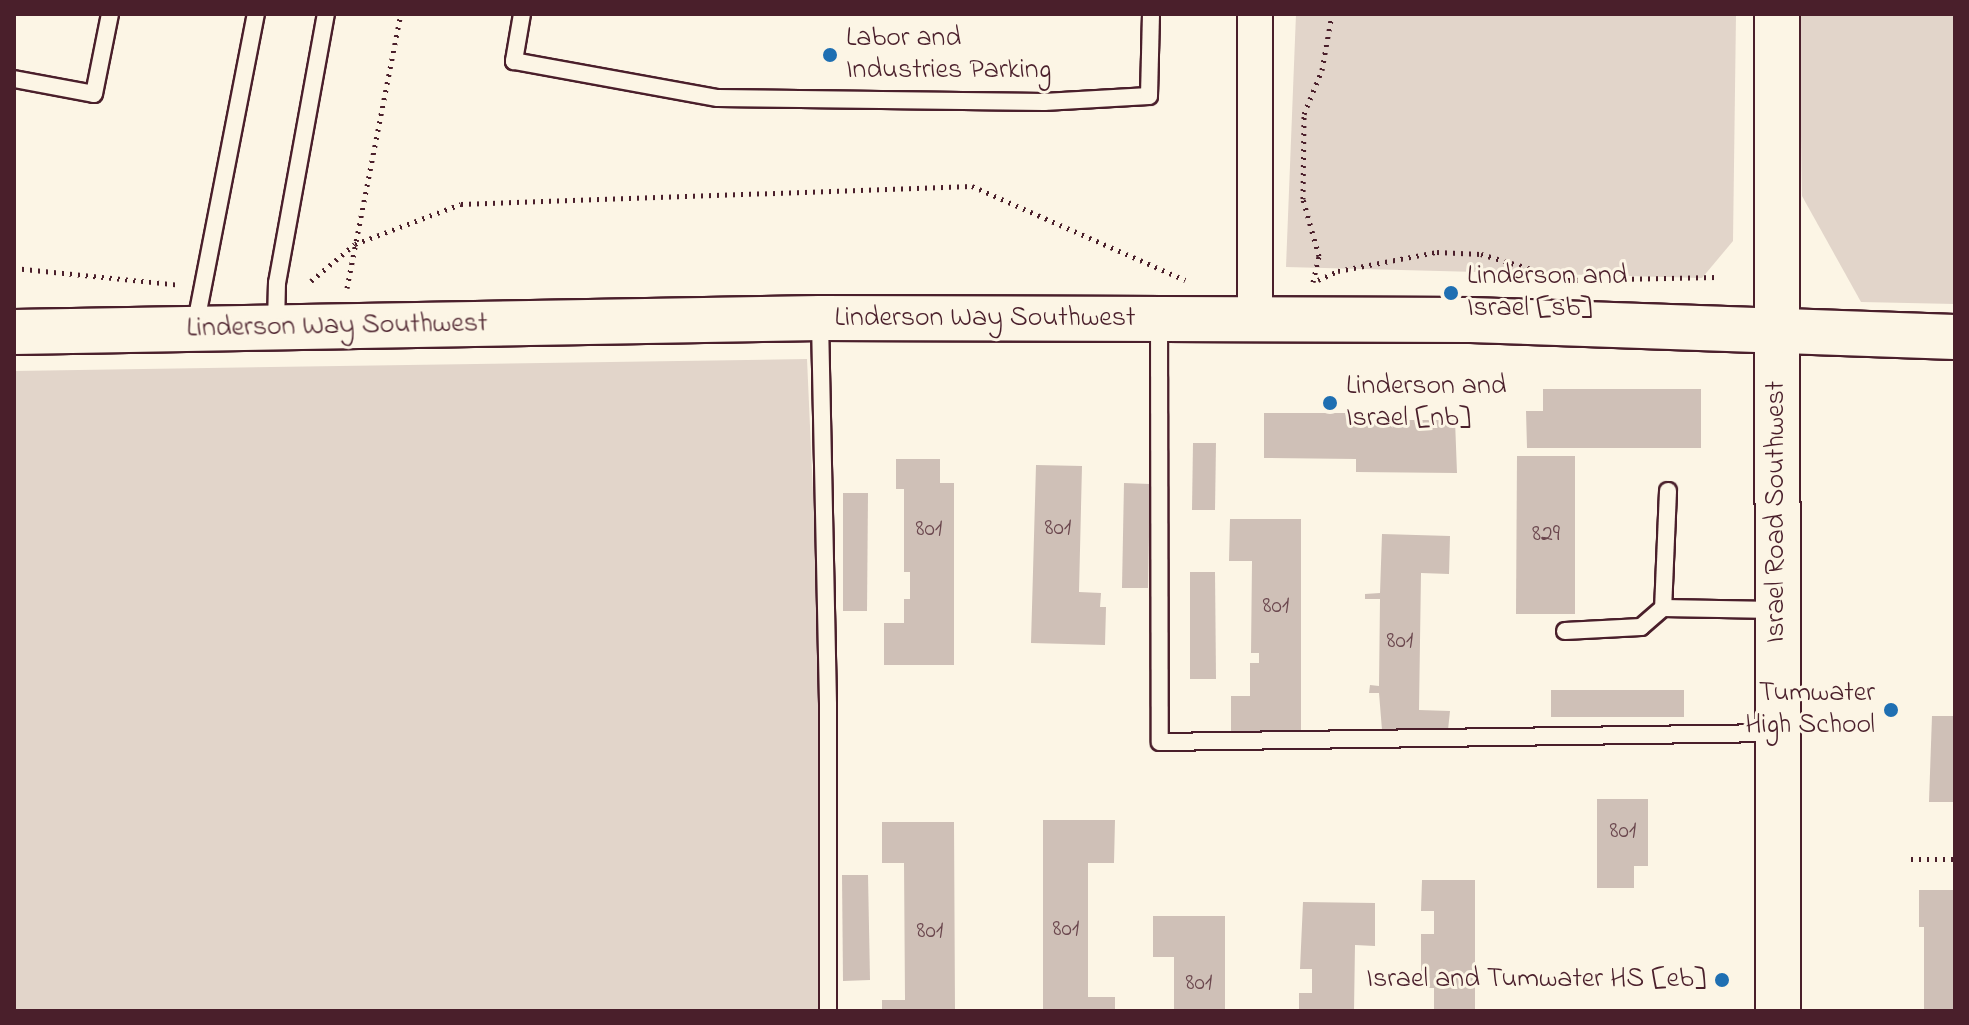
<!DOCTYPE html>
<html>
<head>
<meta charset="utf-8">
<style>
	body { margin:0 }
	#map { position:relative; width:1969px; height:1025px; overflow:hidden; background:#fcf5e5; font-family:"Indie Flower",sans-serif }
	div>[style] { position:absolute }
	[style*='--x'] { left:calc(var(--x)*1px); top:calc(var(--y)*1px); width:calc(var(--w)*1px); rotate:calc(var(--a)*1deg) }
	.green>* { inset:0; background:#e2d5ca }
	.building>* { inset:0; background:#cfc0b7 }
	.path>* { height:5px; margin-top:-2.5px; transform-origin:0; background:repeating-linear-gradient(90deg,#4a1f2b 0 2px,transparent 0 8px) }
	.roads { filter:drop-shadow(2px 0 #4a1f2b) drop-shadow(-2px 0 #4a1f2b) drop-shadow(0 2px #4a1f2b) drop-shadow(0 -2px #4a1f2b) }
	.lane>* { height:16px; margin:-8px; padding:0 8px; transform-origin:8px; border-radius:8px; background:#fcf5e5 }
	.street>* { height:34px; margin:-17px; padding:0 17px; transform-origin:17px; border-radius:17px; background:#fcf5e5 }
	.secondary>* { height:44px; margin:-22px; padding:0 22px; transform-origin:22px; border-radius:22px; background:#fcf5e5 }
	.dots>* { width:22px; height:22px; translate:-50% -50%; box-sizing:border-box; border:4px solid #fcf5e5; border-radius:50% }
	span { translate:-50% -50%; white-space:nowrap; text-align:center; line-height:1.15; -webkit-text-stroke:6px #fcf5e5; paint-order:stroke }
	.number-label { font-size:24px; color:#6b474e }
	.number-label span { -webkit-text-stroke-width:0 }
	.poi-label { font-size:28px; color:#4a1f2b }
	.left { translate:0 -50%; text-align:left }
	.right { translate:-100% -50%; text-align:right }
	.street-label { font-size:28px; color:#4a1f2b }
	.frame { position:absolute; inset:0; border:16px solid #4a1f2b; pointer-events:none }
</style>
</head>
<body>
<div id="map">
	<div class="green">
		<div style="clip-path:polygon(1296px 14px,1736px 14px,1733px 241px,1702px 278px,1286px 267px)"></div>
		<div style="clip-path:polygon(1799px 14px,1955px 14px,1955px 304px,1861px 302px,1802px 196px)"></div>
		<div style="clip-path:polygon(807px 359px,836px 1011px,14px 1011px,14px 371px)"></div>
	</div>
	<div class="building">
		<div style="clip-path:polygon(1543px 389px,1701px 389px,1701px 448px,1527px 448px,1526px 411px,1543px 411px)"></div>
		<div style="clip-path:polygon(1264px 413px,1358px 413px,1358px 420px,1455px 420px,1457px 473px,1356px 472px,1356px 459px,1264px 458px)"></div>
		<div style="clip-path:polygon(1193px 443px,1216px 443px,1215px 510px,1192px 510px)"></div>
		<div style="clip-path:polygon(1517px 456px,1575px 456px,1575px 614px,1516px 614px)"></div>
		<div style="clip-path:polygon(896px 459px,940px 459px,940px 483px,954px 483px,954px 665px,884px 665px,884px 623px,904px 623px,904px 599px,910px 599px,910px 572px,904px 572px,904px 489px,896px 489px)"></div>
		<div style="clip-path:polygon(1036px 465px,1082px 466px,1079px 592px,1101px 593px,1100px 607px,1106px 607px,1105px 645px,1031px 643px)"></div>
		<div style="clip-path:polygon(1124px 483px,1150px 484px,1148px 588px,1122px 588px)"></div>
		<div style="clip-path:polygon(843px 493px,868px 493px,867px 611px,843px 611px)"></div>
		<div style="clip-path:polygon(1230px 519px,1301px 519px,1301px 738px,1231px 738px,1231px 696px,1250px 696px,1250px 663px,1259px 663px,1259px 653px,1251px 653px,1252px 561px,1229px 561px)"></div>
		<div style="clip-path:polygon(1382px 534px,1450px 536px,1449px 574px,1421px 573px,1419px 710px,1450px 711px,1448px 730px,1382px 730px,1379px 693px,1369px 693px,1370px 685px,1379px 686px,1380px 599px,1365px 599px,1365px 594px,1380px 593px)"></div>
		<div style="clip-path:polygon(1190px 572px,1215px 572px,1216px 679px,1190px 679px)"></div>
		<div style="clip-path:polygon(1551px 690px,1684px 690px,1684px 717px,1551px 717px)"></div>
		<div style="clip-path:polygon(1932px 716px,1955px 716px,1955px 802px,1929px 802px)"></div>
		<div style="clip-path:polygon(1597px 799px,1648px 799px,1648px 866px,1634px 866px,1634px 888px,1597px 888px)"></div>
		<div style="clip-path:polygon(1043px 820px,1115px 820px,1114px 863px,1088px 863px,1088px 997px,1115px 997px,1115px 1011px,1043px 1011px)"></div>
		<div style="clip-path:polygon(882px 822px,954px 822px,955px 1011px,882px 1011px,882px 1000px,905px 1000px,904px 863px,882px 863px)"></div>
		<div style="clip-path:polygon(842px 875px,868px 875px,870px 980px,843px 981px)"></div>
		<div style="clip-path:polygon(1422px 880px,1475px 880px,1475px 1011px,1434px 1011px,1434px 988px,1421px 988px,1421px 934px,1434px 934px,1434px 911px,1421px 911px)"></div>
		<div style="clip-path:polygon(1919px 890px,1955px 890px,1955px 1011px,1924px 1011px,1924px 927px,1919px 927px)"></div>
		<div style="clip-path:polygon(1303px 902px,1375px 903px,1375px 946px,1355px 945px,1354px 1011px,1299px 1011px,1299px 993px,1312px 993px,1312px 969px,1300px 969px)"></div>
		<div style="clip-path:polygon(1153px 916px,1225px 916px,1225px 1011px,1174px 1011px,1174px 957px,1153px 957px)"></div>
	</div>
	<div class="path">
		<div style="--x:14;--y:268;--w:167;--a:5.8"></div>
		<div style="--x:1318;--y:280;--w:22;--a:-24"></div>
		<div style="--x:1338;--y:271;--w:101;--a:-10.9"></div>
		<div style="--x:1437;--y:252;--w:44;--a:2.6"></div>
		<div style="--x:1481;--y:254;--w:91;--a:16.6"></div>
		<div style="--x:1568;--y:280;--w:149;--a:-1.2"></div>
		<div style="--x:311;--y:281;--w:57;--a:-40.1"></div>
		<div style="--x:355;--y:244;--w:113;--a:-20.7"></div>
		<div style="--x:461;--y:204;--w:511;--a:-2.02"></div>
		<div style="--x:972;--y:186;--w:233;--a:23.8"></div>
		<div style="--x:1313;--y:282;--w:27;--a:-77"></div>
		<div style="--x:1319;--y:256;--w:59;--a:-105.7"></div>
		<div style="--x:1303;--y:199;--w:85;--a:-89.3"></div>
		<div style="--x:1304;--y:114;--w:48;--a:-67.8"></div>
		<div style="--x:1322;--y:70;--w:57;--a:-79.9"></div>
		<div style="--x:347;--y:288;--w:279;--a:-78.9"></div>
		<div style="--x:1911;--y:859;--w:44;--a:0"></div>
	</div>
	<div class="roads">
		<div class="lane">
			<div style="--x:522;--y:14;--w:48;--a:99.7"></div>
			<div style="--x:514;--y:61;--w:207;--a:10.3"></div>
			<div style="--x:718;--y:98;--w:326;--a:0.7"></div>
			<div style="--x:1044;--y:102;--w:105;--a:-3.3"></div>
			<div style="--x:1149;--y:96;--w:82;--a:-88.6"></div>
			<div style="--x:14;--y:79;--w:81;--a:10.6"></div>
			<div style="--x:94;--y:94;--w:82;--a:-78.7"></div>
			<div style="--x:820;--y:321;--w:384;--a:88.8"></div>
			<div style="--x:828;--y:705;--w:306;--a:90"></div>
			<div style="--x:1159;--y:321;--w:421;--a:89.9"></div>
			<div style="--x:1160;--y:742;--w:616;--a:-0.84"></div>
			<div style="--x:276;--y:326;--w:43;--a:-88.7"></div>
			<div style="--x:277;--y:283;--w:273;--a:-79.7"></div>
			<div style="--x:195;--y:327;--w:319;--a:-79"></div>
			<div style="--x:1668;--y:491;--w:117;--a:92.4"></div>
			<div style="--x:1663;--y:608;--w:112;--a:1"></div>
			<div style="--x:1565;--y:631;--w:76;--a:-3"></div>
			<div style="--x:1641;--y:627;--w:29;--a:-41"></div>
		</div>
		<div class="street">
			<div style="--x:1255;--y:14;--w:306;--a:90"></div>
		</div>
		<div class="secondary">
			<div style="--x:1777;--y:14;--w:997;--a:89.94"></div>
			<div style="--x:14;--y:332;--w:806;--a:-1"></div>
			<div style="--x:820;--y:318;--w:651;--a:0.18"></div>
			<div style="--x:1471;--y:320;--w:484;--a:2"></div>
		</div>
	</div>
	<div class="dots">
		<div style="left:830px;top:55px;background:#1f6fb2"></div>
		<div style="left:1451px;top:293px;background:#1f6fb2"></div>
		<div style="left:1330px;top:403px;background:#1f6fb2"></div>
		<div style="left:1891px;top:710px;background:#1f6fb2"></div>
		<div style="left:1722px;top:980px;background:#1f6fb2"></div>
	</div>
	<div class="number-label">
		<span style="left:1058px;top:529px">801</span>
		<span style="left:929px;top:530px">801</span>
		<span style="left:1546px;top:535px">829</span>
		<span style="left:1276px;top:607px">801</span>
		<span style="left:1400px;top:642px">801</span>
		<span style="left:1623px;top:832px">801</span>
		<span style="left:1066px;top:930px">801</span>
		<span style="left:930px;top:932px">801</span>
		<span style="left:1199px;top:984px">801</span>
	</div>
	<div class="poi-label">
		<span class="left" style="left:846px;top:55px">Labor and<br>Industries Parking</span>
		<span class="left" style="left:1467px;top:293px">Linderson and<br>Israel [sb]</span>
		<span class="left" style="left:1346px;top:403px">Linderson and<br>Israel [nb]</span>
		<span class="right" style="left:1875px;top:710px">Tumwater<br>High School</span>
		<span class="right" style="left:1706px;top:980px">Israel and Tumwater HS [eb]</span>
	</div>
	<div class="street-label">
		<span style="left:985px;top:319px">Linderson Way Southwest</span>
		<span style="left:337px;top:327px;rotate:-1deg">Linderson Way Southwest</span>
		<span style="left:1777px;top:512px;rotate:-90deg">Israel Road Southwest</span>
	</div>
	<div class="frame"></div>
</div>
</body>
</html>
